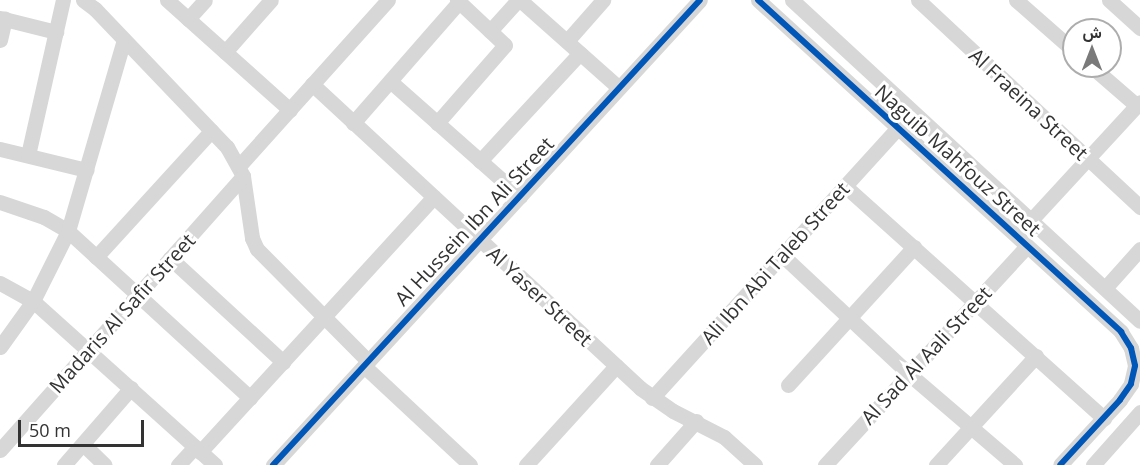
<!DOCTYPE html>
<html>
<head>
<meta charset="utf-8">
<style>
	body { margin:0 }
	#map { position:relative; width:1140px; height:465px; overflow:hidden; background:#fff; font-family:"Open Sans",Vazirmatn,sans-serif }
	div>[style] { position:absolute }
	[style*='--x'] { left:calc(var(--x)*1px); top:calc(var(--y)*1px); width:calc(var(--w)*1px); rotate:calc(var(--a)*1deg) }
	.minor>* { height:15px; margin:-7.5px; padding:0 7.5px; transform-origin:7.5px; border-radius:7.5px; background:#d7d7d7 }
	.cycleway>* { height:6px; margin:-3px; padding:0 3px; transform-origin:3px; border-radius:3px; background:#0057b8 }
	span { translate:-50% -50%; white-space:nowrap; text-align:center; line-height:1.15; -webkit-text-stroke:6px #fff; paint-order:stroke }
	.street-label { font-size:20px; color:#333 }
	.north { position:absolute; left:1062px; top:18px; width:60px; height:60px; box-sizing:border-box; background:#fff; border:2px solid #adadad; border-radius:50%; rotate:0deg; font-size:16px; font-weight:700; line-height:24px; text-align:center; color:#333 }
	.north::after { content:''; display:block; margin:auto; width:21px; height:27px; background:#7a7a7a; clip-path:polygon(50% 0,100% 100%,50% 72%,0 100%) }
	.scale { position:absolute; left:18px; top:420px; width:126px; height:27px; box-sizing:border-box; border:3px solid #333; border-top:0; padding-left:8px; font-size:18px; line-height:21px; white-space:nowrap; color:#333; -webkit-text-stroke:4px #fff; paint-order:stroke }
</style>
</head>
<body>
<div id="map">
	<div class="minor">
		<div style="--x:83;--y:0;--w:15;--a:37"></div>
		<div style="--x:95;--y:9;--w:191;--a:46.3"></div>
		<div style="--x:227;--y:147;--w:33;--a:61"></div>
		<div style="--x:243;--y:176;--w:63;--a:81.7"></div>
		<div style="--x:252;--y:238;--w:12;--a:66"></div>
		<div style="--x:257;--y:249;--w:158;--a:45.3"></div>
		<div style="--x:167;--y:0;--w:165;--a:41.8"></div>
		<div style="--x:520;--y:0;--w:132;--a:41.6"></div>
		<div style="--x:758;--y:0;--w:492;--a:42.4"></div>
		<div style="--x:1121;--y:332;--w:19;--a:58"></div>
		<div style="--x:1131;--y:348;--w:18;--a:77"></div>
		<div style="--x:1135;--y:366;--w:18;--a:103"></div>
		<div style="--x:1131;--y:384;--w:19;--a:125"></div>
		<div style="--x:1120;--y:400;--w:88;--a:132.7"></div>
		<div style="--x:792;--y:0;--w:473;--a:42.7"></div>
		<div style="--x:918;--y:0;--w:304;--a:43"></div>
		<div style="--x:1016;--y:0;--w:77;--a:41.3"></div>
		<div style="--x:1109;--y:0;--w:42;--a:42.1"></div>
		<div style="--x:0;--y:18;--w:58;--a:14"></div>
		<div style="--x:188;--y:19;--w:25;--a:-48"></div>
		<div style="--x:490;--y:31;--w:42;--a:-47.9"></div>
		<div style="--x:0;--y:40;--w:22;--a:-77"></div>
		<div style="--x:567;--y:41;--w:55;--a:-48.7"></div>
		<div style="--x:225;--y:52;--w:69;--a:-48.5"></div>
		<div style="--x:1091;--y:66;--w:60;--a:40.9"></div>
		<div style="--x:390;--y:81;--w:174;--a:41.5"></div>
		<div style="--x:312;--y:84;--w:447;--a:42.8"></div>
		<div style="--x:640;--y:388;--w:40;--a:34.9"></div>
		<div style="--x:673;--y:411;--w:57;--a:27"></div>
		<div style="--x:724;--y:437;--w:42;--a:42.1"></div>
		<div style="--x:353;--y:123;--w:161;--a:-48.8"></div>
		<div style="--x:437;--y:123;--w:103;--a:-48.9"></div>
		<div style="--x:505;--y:45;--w:66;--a:-136.8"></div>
		<div style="--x:0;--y:149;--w:89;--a:13.6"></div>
		<div style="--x:28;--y:155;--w:159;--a:-77.3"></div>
		<div style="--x:480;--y:161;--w:147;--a:-47.2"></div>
		<div style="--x:239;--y:166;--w:223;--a:-48.1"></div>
		<div style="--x:845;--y:186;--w:348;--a:41.9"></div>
		<div style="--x:0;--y:202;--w:46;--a:18.8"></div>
		<div style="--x:44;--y:217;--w:28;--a:30"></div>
		<div style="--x:68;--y:231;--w:247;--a:42.5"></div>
		<div style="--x:1032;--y:219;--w:159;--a:-47.3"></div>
		<div style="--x:782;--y:255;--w:174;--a:43.1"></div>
		<div style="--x:909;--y:374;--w:140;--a:40.6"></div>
		<div style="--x:96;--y:257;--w:171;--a:-47.6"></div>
		<div style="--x:170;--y:258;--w:154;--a:42.6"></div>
		<div style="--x:0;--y:283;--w:38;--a:29"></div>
		<div style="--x:33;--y:301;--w:245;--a:42"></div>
		<div style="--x:1106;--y:287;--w:51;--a:-48.2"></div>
		<div style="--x:0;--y:347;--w:57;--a:-54.3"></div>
		<div style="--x:33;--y:301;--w:78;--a:-63.4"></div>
		<div style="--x:68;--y:231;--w:199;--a:-73.7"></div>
		<div style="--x:364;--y:366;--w:145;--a:43"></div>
		<div style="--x:788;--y:385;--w:187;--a:-47.6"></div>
		<div style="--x:652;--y:398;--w:365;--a:-47.7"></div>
		<div style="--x:83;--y:444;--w:30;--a:44"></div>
		<div style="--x:0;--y:450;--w:366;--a:-48.4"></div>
		<div style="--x:200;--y:452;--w:346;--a:-47.5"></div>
		<div style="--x:64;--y:465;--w:102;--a:-49"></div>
		<div style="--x:178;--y:465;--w:25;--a:-47"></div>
		<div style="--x:273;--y:465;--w:631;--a:-47.44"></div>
		<div style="--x:526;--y:465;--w:134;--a:-47.7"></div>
		<div style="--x:657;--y:465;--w:59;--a:-48.4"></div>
		<div style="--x:825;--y:465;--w:298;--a:-47.3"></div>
		<div style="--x:936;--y:465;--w:148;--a:-47.5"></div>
		<div style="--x:1093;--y:465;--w:71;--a:-48.4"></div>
	</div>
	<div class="cycleway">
		<div style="--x:758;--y:0;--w:492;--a:42.4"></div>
		<div style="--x:1121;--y:332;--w:19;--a:58"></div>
		<div style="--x:1131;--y:348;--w:18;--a:77"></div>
		<div style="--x:1135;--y:366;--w:18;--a:103"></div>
		<div style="--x:1131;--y:384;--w:19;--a:125"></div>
		<div style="--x:1120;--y:400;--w:88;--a:132.7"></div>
		<div style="--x:273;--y:465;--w:631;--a:-47.44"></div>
	</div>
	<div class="street-label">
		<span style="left:1029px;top:104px;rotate:43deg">Al Fraeina Street</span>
		<span style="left:958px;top:160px;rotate:42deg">Naguib Mahfouz Street</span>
		<span style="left:474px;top:221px;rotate:-47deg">Al Hussein Ibn Ali Street</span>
		<span style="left:775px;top:263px;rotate:-48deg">Ali Ibn Abi Taleb Street</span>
		<span style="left:540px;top:296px;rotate:43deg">Al Yaser Street</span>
		<span style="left:122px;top:313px;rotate:-48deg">Madaris Al Safir Street</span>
		<span style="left:926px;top:355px;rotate:-47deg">Al Sad Al Aali Street</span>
	</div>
	<div class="north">ش</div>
	<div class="scale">50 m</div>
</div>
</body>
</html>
